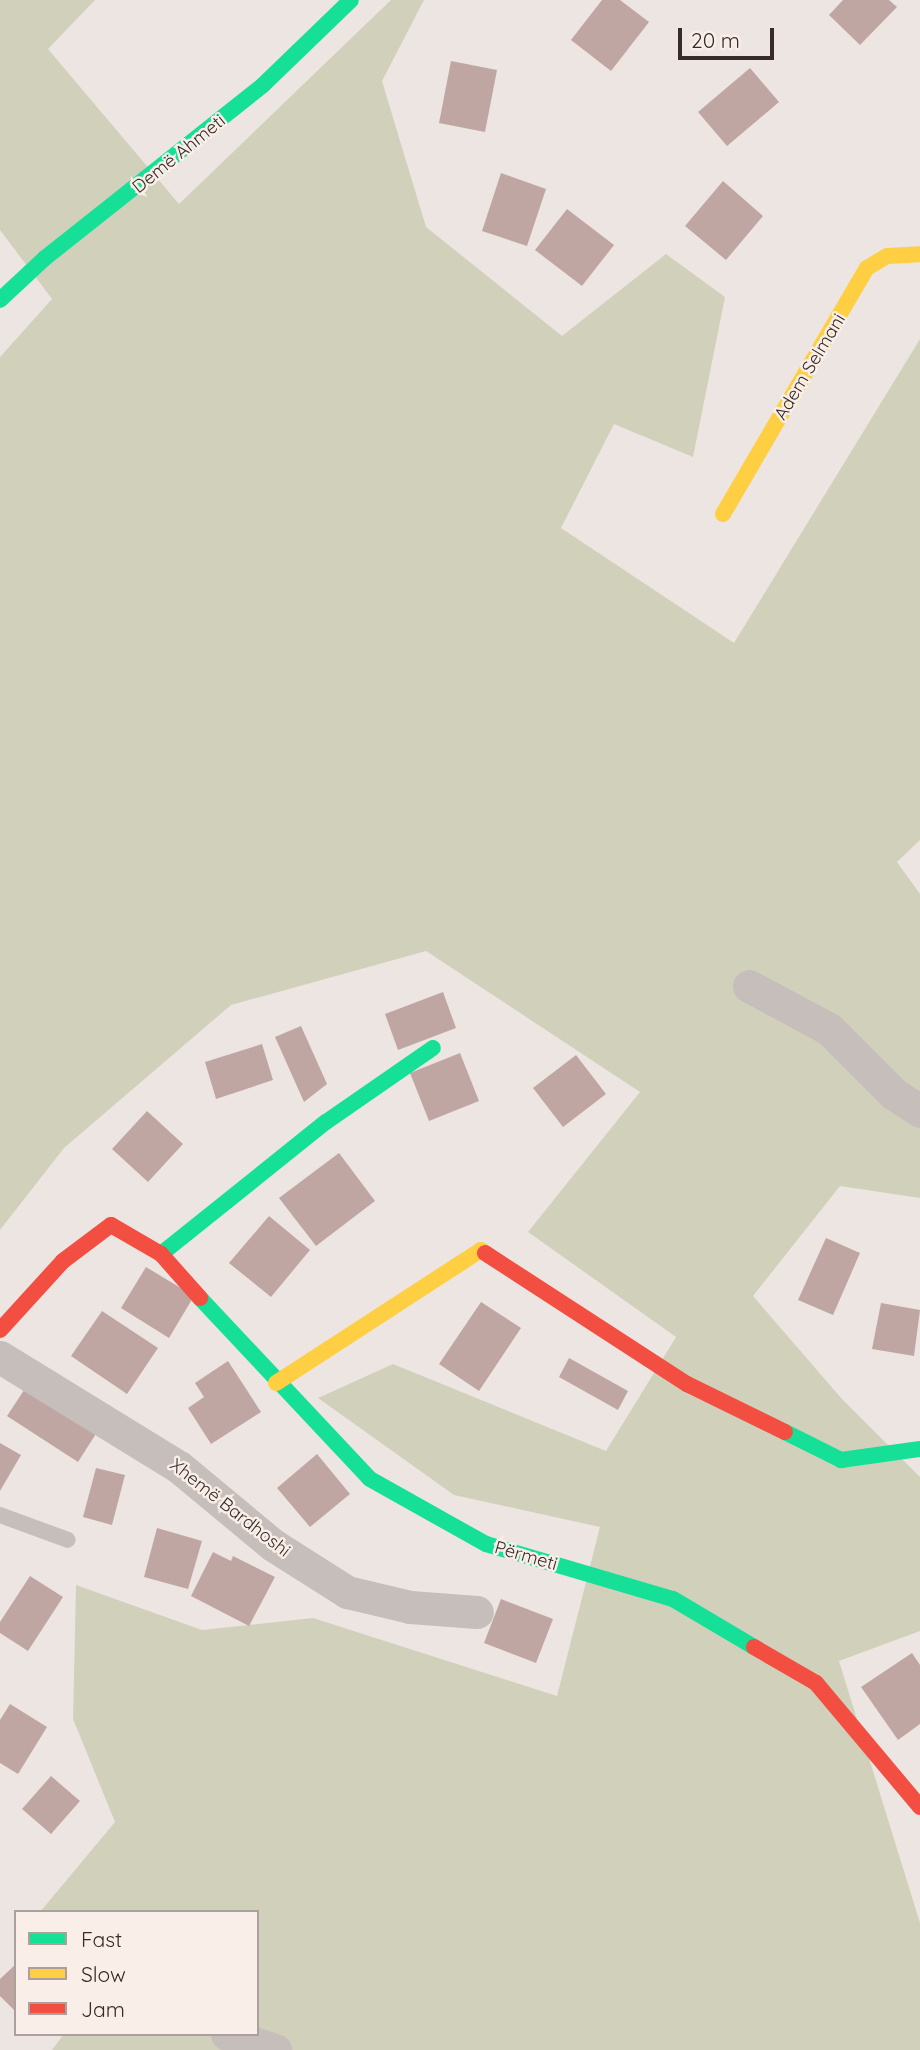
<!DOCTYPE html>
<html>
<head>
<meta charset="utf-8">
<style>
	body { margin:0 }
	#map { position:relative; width:920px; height:2050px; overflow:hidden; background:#ede5e1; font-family:Quicksand,sans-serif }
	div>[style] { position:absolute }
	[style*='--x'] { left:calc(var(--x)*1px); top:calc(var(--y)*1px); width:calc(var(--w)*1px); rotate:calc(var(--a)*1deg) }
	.green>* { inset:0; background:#d1d1bb }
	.building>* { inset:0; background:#c0a6a2 }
	.lane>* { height:16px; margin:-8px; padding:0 8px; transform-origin:8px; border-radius:8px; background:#c6beba }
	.street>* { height:33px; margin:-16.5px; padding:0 16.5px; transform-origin:16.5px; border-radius:16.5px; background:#c6beba }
	.fast>* { height:16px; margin:-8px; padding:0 8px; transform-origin:8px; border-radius:8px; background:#16e098 }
	.slow>* { height:16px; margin:-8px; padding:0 8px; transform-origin:8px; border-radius:8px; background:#ffcf43 }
	.jam>* { height:16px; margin:-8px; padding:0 8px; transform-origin:8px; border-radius:8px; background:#f24e42 }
	span { translate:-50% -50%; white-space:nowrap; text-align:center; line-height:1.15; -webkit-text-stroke:5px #f9efe8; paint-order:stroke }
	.street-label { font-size:18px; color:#372a28 }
	.legend { position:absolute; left:14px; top:1910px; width:245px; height:126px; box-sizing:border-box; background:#f9efe8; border:2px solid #aba09b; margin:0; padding:9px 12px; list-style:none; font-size:21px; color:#372a28 }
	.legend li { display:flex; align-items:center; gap:14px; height:35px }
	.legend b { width:35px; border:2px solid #aba09b }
	.scale { position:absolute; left:678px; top:28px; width:96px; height:32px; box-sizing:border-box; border:4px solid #372a28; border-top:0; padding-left:9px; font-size:21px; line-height:24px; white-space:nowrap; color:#372a28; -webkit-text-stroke:5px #f9efe8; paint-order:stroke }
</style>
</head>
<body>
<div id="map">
	<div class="green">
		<div style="clip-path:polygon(0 0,95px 0,48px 49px,179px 204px,391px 0,424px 0,382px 81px,426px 227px,562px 336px,666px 254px,725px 297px,693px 457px,614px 424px,561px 528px,734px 643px,920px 339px,920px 840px,897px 862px,920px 894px,920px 1198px,840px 1186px,753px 1296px,842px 1399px,920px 1477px,920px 1631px,839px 1661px,920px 1923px,920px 2050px,52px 2050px,64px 2034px,257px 2034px,257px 1912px,40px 1912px,115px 1822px,73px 1719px,76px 1585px,202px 1630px,313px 1618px,557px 1696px,600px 1527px,454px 1495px,318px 1398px,393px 1364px,606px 1451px,676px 1337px,528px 1232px,640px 1092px,426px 951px,231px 1005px,64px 1148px,0 1230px,0 357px,52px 299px,0 230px)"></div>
	</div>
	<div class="building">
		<div style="clip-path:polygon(602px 0,620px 0,649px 22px,611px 71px,571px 40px)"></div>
		<div style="clip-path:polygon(843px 0,889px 0,897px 7px,860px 45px,829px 15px)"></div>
		<div style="clip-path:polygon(451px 61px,497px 70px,485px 132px,439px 123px)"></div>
		<div style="clip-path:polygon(750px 68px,779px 102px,727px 146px,698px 112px)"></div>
		<div style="clip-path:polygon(501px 173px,546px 189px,527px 246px,482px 231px)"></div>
		<div style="clip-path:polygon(723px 181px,763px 216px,726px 260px,685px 226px)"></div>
		<div style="clip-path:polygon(567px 209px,614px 245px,582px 286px,535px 250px)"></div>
		<div style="clip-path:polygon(443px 992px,456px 1028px,398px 1050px,385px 1014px)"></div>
		<div style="clip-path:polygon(301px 1026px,327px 1084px,304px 1102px,275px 1037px)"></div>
		<div style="clip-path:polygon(262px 1044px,273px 1080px,216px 1099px,205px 1062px)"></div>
		<div style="clip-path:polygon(460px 1053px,479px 1101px,429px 1121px,410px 1073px)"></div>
		<div style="clip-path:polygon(576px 1055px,606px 1094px,563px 1127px,533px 1088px)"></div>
		<div style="clip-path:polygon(147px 1111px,183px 1144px,148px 1182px,112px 1149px)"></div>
		<div style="clip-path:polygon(339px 1153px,375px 1201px,316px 1246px,279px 1198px)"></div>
		<div style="clip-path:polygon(269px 1216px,310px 1250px,271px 1297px,229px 1263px)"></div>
		<div style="clip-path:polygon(826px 1238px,860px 1253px,833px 1315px,798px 1300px)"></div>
		<div style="clip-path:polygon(146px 1267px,194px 1296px,169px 1338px,121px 1308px)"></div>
		<div style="clip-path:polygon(481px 1302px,521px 1328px,479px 1391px,439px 1364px)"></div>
		<div style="clip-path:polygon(881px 1303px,920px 1310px,914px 1356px,872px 1349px)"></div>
		<div style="clip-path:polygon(102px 1311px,158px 1348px,127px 1394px,71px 1356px)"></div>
		<div style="clip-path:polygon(569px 1358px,628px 1391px,618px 1410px,559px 1377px)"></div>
		<div style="clip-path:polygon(228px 1361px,261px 1412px,211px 1444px,188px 1408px,204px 1397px,195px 1383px)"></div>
		<div style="clip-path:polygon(28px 1384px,99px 1429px,78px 1462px,7px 1416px)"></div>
		<div style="clip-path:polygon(0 1443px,21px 1455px,0 1491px)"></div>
		<div style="clip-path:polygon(317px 1454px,350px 1494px,310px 1527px,277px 1488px)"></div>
		<div style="clip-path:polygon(96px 1468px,125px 1475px,112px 1525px,83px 1517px)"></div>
		<div style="clip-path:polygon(157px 1528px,202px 1541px,188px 1589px,144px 1577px)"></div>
		<div style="clip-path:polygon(213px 1552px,231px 1561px,233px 1556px,275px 1577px,249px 1626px,191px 1596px)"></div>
		<div style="clip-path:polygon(30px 1576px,63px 1597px,28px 1651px,0 1633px,0 1622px)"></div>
		<div style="clip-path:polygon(501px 1599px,553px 1619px,536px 1663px,484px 1643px)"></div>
		<div style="clip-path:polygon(912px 1653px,920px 1665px,920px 1724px,898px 1740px,861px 1687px)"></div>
		<div style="clip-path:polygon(10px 1704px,47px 1727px,18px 1774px,0 1763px,0 1720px)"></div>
		<div style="clip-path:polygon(51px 1776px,80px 1801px,51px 1834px,22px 1809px)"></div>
		<div style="clip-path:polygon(16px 1964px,16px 2012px,0 1996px,0 1979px)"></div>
	</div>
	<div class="lane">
		<div style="--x:0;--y:1515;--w:72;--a:20.2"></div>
	</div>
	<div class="street">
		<div style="--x:749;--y:986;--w:91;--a:28.3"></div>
		<div style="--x:829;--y:1029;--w:92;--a:45"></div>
		<div style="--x:894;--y:1094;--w:31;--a:33"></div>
		<div style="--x:0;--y:1357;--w:210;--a:31.6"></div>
		<div style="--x:179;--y:1467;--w:122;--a:39.7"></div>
		<div style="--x:273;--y:1545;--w:88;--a:32.4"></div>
		<div style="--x:347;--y:1592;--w:65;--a:13.4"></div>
		<div style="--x:410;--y:1607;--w:67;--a:4.3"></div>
		<div style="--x:227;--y:2034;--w:51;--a:18.4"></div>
	</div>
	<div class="fast">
		<div style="--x:0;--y:300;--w:62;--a:-43"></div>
		<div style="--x:45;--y:258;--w:278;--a:-38.4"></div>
		<div style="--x:263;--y:85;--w:122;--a:-44"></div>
		<div style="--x:161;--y:1254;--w:211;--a:-38.7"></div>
		<div style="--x:326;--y:1122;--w:130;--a:-34.7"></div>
		<div style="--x:200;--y:1298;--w:248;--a:46.8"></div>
		<div style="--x:370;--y:1479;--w:133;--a:29.3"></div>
		<div style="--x:486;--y:1544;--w:195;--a:16.4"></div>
		<div style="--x:673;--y:1599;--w:94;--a:30.7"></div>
		<div style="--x:785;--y:1432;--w:63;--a:26.6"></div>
		<div style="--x:841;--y:1460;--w:80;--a:-7.9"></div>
	</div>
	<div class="slow">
		<div style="--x:723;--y:514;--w:285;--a:-59.7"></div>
		<div style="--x:867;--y:268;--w:23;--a:-31"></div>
		<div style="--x:887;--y:256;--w:33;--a:-3"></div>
		<div style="--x:276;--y:1383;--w:244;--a:-33"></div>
		<div style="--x:481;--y:1250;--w:5;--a:37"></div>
	</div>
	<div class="jam">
		<div style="--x:485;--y:1253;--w:241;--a:33"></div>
		<div style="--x:687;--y:1384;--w:109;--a:26.1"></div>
		<div style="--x:0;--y:1330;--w:93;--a:-47.6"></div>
		<div style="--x:63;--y:1261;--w:60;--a:-36.9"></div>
		<div style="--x:111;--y:1225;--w:58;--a:30.1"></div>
		<div style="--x:161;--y:1254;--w:59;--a:48.4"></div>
		<div style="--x:754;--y:1647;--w:72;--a:30.1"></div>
		<div style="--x:816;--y:1683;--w:162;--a:50"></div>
	</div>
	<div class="street-label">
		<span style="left:179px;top:154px;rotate:-39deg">Demë Ahmeti</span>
		<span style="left:810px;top:367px;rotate:-59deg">Adem Selmani</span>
		<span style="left:230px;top:1508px;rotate:38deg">Xhemë Bardhoshi</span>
		<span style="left:526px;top:1556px;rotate:16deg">Përmeti</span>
	</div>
	<ul class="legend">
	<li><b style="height:9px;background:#16e098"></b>Fast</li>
	<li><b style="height:9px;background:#ffcf43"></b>Slow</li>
	<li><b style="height:9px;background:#f24e42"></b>Jam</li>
	</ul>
	<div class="scale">20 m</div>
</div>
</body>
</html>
